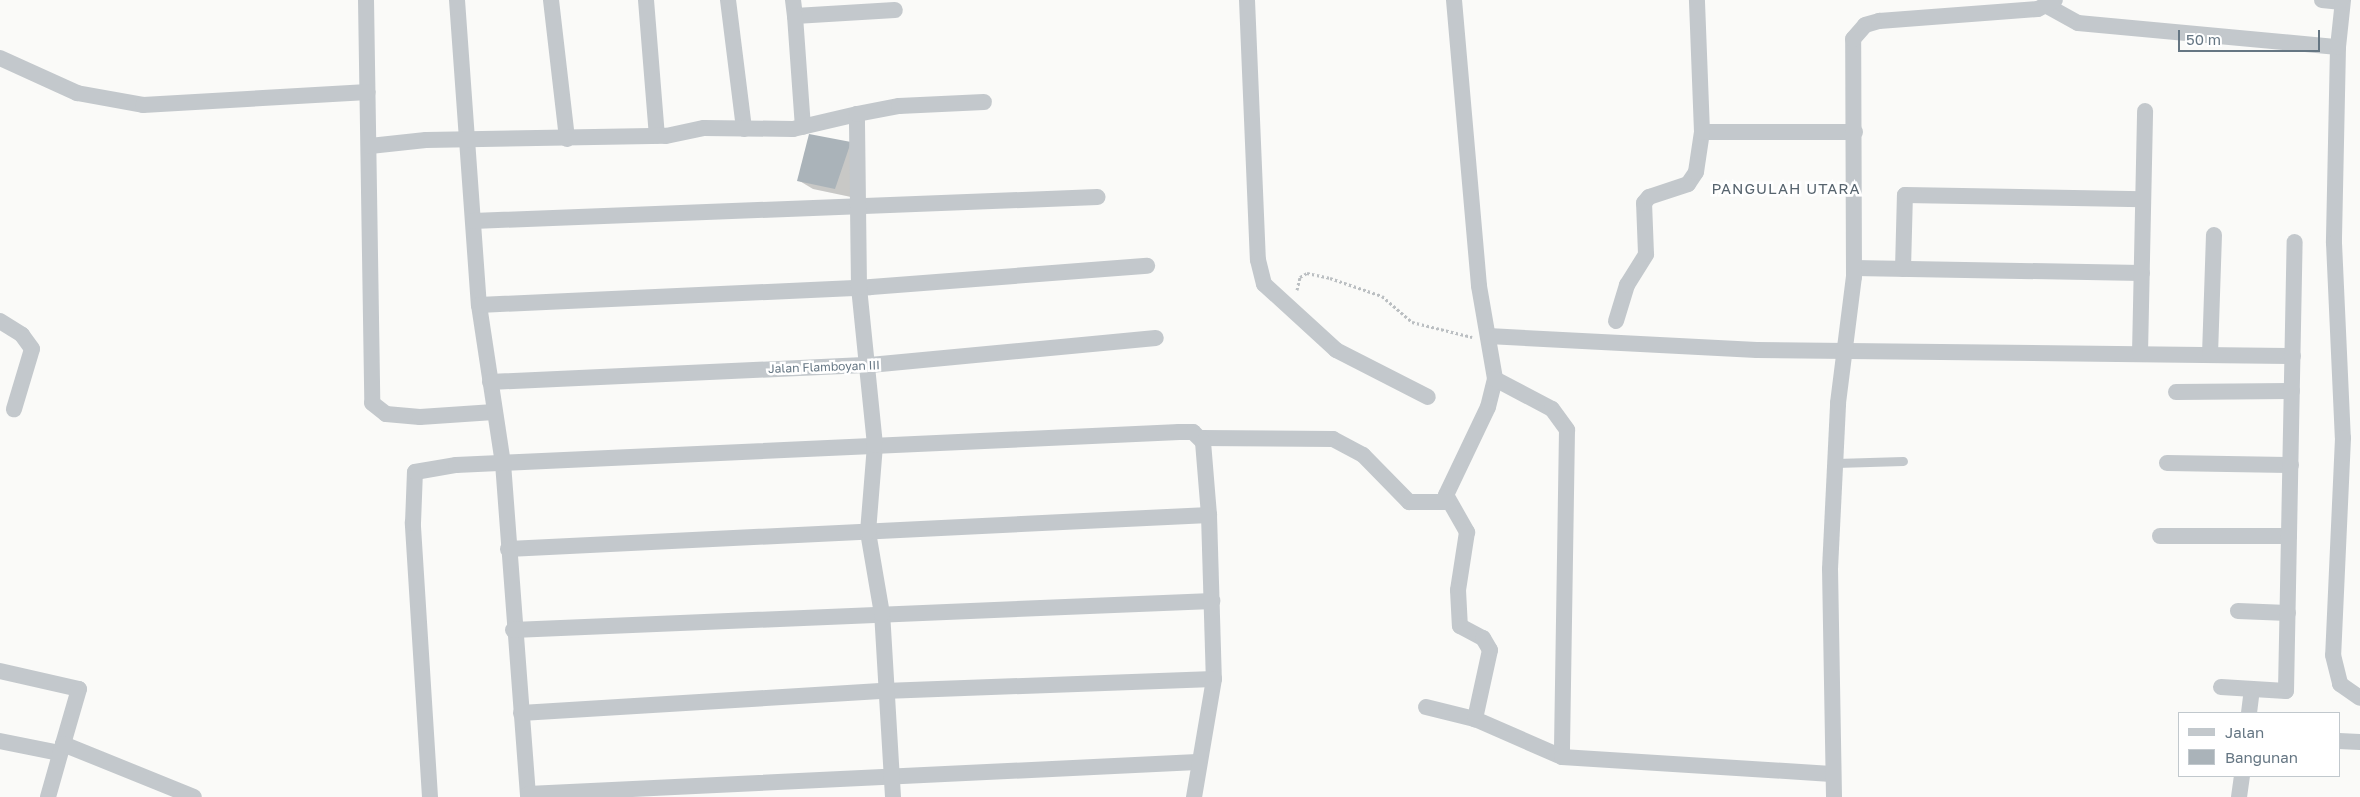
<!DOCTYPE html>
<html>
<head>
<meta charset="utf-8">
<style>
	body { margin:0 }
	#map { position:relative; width:2360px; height:797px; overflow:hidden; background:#fafaf8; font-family:"Golos Text",sans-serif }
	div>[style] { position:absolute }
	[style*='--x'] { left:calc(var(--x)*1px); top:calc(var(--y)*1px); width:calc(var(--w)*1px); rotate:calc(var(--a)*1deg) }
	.shadow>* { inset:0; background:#0003 }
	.building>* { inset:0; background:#aab3b9 }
	.path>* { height:3px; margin-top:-1.5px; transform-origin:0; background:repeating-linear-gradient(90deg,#bbbfc2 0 2.5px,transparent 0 5px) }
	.lane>* { height:9px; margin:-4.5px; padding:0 4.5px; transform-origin:4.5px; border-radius:4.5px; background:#c3c8cc }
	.street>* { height:16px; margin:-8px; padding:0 8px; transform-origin:8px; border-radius:8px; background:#c3c8cc }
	span { translate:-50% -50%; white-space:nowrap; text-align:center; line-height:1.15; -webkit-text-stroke:5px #fff; paint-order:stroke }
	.street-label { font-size:12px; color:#657683 }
	.quarter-label { font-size:15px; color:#57646e; letter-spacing:1px }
	.legend { position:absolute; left:2178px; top:712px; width:162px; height:65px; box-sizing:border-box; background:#fff; border:1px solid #c1c8cd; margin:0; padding:6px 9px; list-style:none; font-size:15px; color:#657683 }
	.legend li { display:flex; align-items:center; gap:10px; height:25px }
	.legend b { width:25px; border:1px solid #c1c8cd }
	.scale { position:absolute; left:2178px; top:30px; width:142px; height:22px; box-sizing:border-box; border:2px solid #657683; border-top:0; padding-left:6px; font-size:15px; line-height:18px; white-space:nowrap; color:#657683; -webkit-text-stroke:4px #fff; paint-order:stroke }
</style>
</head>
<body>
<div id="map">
	<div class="shadow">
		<div style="clip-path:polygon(850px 143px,851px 197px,813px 189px,798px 180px)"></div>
	</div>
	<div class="building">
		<div style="clip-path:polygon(809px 134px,851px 142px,835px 189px,797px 181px)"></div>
	</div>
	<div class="path">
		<div style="--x:1297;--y:290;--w:13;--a:-77"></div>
		<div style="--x:1300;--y:277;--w:8;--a:-30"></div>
		<div style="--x:1307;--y:273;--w:24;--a:12"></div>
		<div style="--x:1330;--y:278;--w:55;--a:19.1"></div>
		<div style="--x:1382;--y:296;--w:40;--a:41"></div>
		<div style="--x:1412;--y:322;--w:62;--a:14"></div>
	</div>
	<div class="lane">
		<div style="--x:1836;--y:463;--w:67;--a:-1.7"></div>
	</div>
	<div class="street">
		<div style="--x:366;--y:0;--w:403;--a:89.1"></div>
		<div style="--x:372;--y:403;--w:18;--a:38"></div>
		<div style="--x:386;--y:414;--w:34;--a:5"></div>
		<div style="--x:420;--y:417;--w:74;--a:-3.9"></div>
		<div style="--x:457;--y:0;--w:306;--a:85.9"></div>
		<div style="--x:479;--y:305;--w:160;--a:81.4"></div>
		<div style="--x:503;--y:463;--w:335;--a:85.7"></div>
		<div style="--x:551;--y:0;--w:140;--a:83.4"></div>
		<div style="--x:646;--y:0;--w:136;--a:85.4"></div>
		<div style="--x:728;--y:0;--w:130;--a:82.9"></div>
		<div style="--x:793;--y:0;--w:16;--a:83"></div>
		<div style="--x:795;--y:16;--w:100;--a:-3.4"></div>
		<div style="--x:1247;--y:0;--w:260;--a:87.6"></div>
		<div style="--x:1258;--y:260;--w:25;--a:76"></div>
		<div style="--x:1264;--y:284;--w:98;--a:42.5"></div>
		<div style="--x:1336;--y:350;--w:103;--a:27.1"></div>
		<div style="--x:1454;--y:0;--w:287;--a:85"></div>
		<div style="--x:1479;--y:286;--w:94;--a:80.2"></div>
		<div style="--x:1495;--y:379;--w:29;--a:104"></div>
		<div style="--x:1488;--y:407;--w:98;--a:115.5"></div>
		<div style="--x:1446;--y:495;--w:43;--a:60.4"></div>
		<div style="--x:1467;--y:532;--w:59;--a:98.8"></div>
		<div style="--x:1458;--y:590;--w:36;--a:87"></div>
		<div style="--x:1460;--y:626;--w:26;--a:28"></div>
		<div style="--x:1483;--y:638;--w:14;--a:60"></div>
		<div style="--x:1490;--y:650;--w:71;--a:102.3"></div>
		<div style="--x:2322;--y:0;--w:20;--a:6"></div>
		<div style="--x:2049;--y:7;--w:33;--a:29"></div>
		<div style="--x:2078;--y:23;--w:261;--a:5.3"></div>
		<div style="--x:2338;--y:47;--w:196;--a:91.2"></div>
		<div style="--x:2334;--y:243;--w:195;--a:87.4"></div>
		<div style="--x:2343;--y:438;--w:217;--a:92.6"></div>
		<div style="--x:2333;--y:655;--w:30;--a:76"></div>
		<div style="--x:2340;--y:684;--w:24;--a:35"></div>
		<div style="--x:795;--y:16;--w:111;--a:85.9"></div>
		<div style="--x:2338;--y:47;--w:47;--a:-83.9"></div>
		<div style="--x:0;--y:58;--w:85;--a:24.4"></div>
		<div style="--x:77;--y:93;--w:67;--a:10.3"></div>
		<div style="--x:143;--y:105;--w:225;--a:-3.3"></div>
		<div style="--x:1702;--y:132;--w:153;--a:0"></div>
		<div style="--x:370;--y:146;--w:56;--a:-6.1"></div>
		<div style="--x:426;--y:140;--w:240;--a:-1"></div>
		<div style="--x:666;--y:136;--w:39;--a:-12"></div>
		<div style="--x:704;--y:128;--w:89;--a:0.6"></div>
		<div style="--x:793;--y:129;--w:66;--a:-13.2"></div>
		<div style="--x:473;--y:221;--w:625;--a:-2.2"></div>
		<div style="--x:1854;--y:268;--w:288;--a:1"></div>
		<div style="--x:1903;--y:269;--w:74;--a:-88.5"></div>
		<div style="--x:1905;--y:195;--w:238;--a:1"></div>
		<div style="--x:479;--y:305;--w:392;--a:-2.6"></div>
		<div style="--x:871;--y:287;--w:277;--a:-4.4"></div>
		<div style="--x:0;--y:321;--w:26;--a:32"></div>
		<div style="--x:22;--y:335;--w:17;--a:54"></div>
		<div style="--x:32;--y:349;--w:63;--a:106.7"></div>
		<div style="--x:1616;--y:321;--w:38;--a:-73"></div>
		<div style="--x:1627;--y:285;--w:36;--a:-58"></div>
		<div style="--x:1646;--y:254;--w:51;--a:-92.2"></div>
		<div style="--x:1644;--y:203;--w:8;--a:-50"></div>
		<div style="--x:1649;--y:197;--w:41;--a:-18.4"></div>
		<div style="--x:1688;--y:184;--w:14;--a:-56"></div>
		<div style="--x:1696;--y:172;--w:40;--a:-81.5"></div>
		<div style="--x:1702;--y:132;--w:132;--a:-92.2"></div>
		<div style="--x:1488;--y:336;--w:269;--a:3"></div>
		<div style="--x:1757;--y:350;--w:536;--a:0.64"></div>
		<div style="--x:2140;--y:354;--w:243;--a:-88.8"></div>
		<div style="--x:2210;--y:355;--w:120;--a:-88.1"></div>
		<div style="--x:1495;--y:379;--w:64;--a:27.8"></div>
		<div style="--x:1552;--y:409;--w:26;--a:54"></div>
		<div style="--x:1567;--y:430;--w:327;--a:90.9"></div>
		<div style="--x:490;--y:382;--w:380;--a:-2.6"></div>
		<div style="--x:870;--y:365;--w:287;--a:-5.4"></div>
		<div style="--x:2176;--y:392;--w:116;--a:-0.5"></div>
		<div style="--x:1201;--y:438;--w:132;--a:0.4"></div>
		<div style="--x:1333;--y:439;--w:34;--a:28"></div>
		<div style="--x:1363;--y:455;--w:66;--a:45.6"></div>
		<div style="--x:1409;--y:502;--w:37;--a:0"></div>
		<div style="--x:2167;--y:463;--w:124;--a:0.9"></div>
		<div style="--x:2160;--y:536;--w:129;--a:0"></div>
		<div style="--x:508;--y:549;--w:702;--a:-2.78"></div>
		<div style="--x:2238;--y:611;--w:50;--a:2.3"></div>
		<div style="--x:513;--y:630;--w:700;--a:-2.38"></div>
		<div style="--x:0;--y:671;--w:81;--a:12.8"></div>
		<div style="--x:79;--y:689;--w:57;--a:106.2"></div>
		<div style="--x:2221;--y:687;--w:65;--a:3.5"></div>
		<div style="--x:2286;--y:691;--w:449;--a:-88.9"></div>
		<div style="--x:1426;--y:707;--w:50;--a:13.8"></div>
		<div style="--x:1475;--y:719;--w:95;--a:23.6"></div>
		<div style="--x:1562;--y:757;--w:270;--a:3.6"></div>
		<div style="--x:521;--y:713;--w:364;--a:-3.5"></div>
		<div style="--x:884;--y:691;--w:330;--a:-2.1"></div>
		<div style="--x:2249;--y:713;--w:24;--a:-83"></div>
		<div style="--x:0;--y:741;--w:60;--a:11.5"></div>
		<div style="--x:2339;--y:741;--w:21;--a:3"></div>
		<div style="--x:528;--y:794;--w:670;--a:-2.74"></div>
		<div style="--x:48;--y:797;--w:55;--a:-74.2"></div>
		<div style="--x:63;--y:744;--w:141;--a:22"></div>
		<div style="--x:430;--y:797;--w:275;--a:-93.6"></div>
		<div style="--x:413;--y:523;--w:51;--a:-87.8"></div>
		<div style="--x:415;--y:472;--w:42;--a:-9.7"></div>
		<div style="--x:456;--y:465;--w:724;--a:-2.61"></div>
		<div style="--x:1179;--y:432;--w:14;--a:0"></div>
		<div style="--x:1193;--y:432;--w:14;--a:45"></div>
		<div style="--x:1203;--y:442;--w:73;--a:85.3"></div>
		<div style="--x:1209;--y:515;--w:164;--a:88.3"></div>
		<div style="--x:1214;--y:679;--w:120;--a:99.6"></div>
		<div style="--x:893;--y:797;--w:183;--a:-93.4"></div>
		<div style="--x:882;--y:614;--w:83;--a:-99.7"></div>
		<div style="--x:868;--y:532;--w:87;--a:-85.4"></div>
		<div style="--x:875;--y:445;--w:159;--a:-95.8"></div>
		<div style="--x:859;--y:287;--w:173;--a:-90.7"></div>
		<div style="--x:857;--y:114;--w:43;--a:-10.8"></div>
		<div style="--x:899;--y:106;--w:85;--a:-2.7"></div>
		<div style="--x:1834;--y:797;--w:228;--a:-91"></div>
		<div style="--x:1830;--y:569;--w:166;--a:-87.2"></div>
		<div style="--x:1838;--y:403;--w:127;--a:-82.8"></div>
		<div style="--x:1854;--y:277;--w:238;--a:-90.2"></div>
		<div style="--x:1853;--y:39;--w:18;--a:-49"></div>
		<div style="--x:1865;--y:25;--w:15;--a:-16"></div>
		<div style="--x:1879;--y:21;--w:159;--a:-4.3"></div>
		<div style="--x:2038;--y:9;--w:19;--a:-28"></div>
		<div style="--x:2239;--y:797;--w:21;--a:-82"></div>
	</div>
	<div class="street-label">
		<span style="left:824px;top:367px;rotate:-2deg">Jalan Flamboyan III</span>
	</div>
	<div class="quarter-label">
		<span style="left:1786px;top:189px">PANGULAH UTARA</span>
	</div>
	<ul class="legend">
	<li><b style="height:6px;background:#c3c8cc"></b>Jalan</li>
	<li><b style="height:14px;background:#aab3b9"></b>Bangunan</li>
	</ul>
	<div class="scale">50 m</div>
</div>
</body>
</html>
